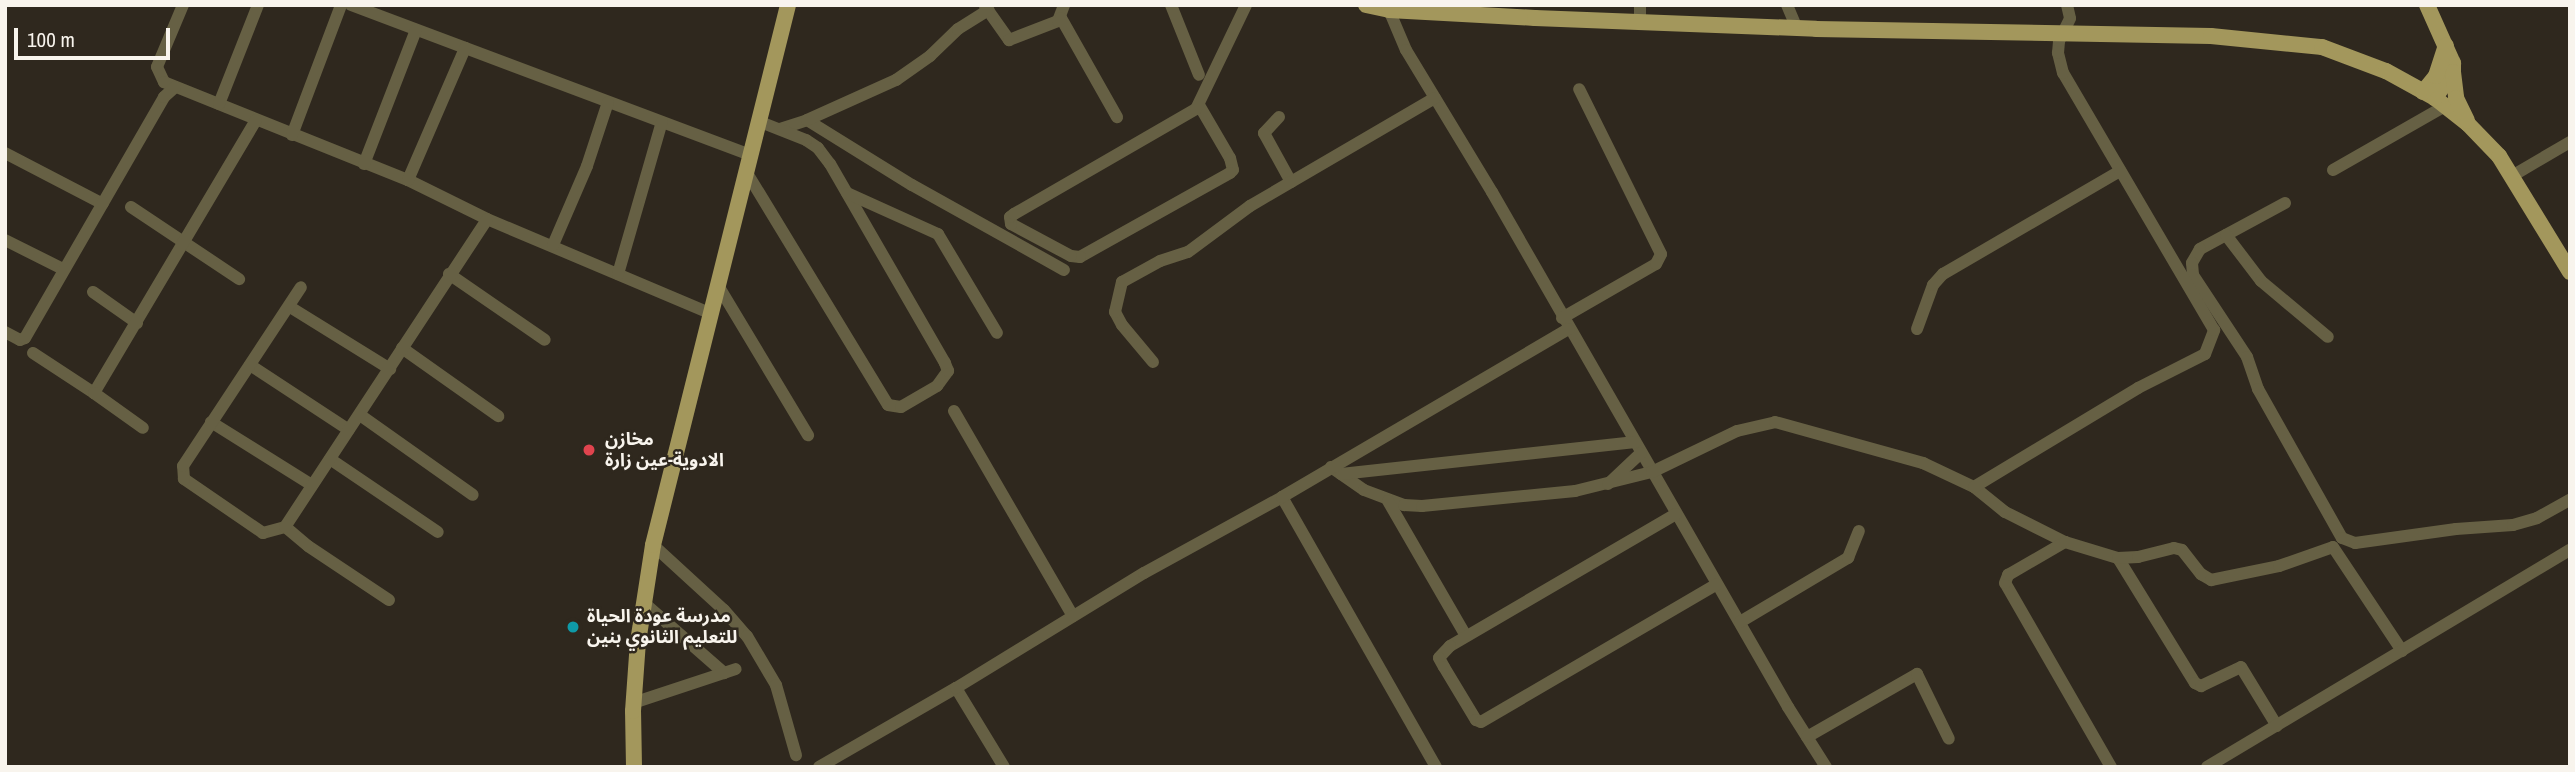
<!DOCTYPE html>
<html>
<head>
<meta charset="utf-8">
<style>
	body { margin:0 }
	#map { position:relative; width:2575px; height:772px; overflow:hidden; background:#2f281e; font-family:"Archivo Narrow","Noto Sans Arabic",sans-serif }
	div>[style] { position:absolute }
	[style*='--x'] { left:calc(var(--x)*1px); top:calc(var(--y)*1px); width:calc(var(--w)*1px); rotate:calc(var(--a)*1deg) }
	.minor>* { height:12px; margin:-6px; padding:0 6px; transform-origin:6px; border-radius:6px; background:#666044 }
	.major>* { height:16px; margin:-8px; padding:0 8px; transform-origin:8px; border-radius:8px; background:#a3975c }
	.dots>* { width:19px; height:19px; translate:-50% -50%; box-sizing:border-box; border:4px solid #2f281e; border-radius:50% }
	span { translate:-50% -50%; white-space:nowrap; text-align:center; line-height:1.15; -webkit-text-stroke:5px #2f281e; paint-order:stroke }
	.poi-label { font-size:18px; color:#f8f4ed; font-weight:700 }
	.left { translate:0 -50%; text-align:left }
	.frame { position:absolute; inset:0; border:7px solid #f8f4ed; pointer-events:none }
	.scale { position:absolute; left:14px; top:28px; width:156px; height:32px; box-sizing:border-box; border:4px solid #f8f4ed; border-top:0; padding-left:9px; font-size:21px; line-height:24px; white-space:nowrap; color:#f8f4ed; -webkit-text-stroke:5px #2f281e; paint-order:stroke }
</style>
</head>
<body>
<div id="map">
	<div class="minor">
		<div style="--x:183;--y:5;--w:67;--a:112.8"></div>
		<div style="--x:157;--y:67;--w:17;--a:65"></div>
		<div style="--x:164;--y:82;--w:263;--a:21.9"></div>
		<div style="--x:408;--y:180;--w:88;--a:26.3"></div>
		<div style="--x:487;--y:219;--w:244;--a:22.9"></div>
		<div style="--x:351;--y:5;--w:427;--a:20.6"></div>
		<div style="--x:1171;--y:5;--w:75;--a:68.2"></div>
		<div style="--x:1640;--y:5;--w:16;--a:90"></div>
		<div style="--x:1787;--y:5;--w:25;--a:67"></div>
		<div style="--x:985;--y:6;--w:42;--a:54.8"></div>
		<div style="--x:1009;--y:40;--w:53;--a:-21.2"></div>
		<div style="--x:1058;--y:21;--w:17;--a:-69"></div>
		<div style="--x:1389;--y:10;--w:43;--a:67"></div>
		<div style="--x:1406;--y:50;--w:166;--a:58.8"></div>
		<div style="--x:1492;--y:192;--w:594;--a:60.11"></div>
		<div style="--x:1788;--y:707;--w:71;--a:57.7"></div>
		<div style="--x:1061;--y:18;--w:114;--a:60.5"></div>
		<div style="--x:219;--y:104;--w:106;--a:-68.5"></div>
		<div style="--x:1199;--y:105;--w:61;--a:59.7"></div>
		<div style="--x:1230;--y:158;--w:12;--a:76"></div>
		<div style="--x:1233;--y:170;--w:4;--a:135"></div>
		<div style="--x:1230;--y:173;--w:172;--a:150.8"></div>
		<div style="--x:1080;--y:257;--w:9;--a:-174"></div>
		<div style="--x:1071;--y:256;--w:68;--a:-151.9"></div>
		<div style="--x:1011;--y:224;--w:7;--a:-98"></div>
		<div style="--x:1010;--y:217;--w:5;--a:-37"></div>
		<div style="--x:1014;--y:214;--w:210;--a:-30"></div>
		<div style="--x:1196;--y:109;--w:115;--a:-64.3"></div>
		<div style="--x:1279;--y:117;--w:22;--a:133"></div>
		<div style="--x:1264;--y:133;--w:56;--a:61.1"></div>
		<div style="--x:807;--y:120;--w:123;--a:31.8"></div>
		<div style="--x:912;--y:185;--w:174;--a:29.2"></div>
		<div style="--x:780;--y:129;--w:28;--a:-18"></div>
		<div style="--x:807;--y:120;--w:98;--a:-24.2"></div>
		<div style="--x:896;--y:80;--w:42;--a:-35.2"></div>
		<div style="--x:930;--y:56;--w:39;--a:-44"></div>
		<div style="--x:958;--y:29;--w:36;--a:-32"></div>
		<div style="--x:292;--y:135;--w:139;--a:-69.3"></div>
		<div style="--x:5;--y:153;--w:110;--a:27.5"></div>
		<div style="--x:364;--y:164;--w:144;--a:-68.8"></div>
		<div style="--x:2333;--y:170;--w:129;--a:-29.7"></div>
		<div style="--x:747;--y:173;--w:271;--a:58.7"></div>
		<div style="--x:888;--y:405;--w:13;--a:9"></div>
		<div style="--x:901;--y:407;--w:42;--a:-30.3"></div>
		<div style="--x:937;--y:386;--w:19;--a:-54"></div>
		<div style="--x:948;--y:371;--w:9;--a:-111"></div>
		<div style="--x:945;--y:363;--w:230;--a:-120"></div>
		<div style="--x:830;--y:164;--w:20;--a:-127"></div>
		<div style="--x:818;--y:148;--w:14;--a:-146"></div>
		<div style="--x:806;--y:140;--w:52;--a:-158.4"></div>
		<div style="--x:2512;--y:176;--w:67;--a:-30.4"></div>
		<div style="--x:408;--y:180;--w:144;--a:-66.6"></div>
		<div style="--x:847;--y:193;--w:100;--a:24.3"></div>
		<div style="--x:938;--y:234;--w:115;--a:59.2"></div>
		<div style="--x:2285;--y:203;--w:97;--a:151.6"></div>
		<div style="--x:2200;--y:249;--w:16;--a:120"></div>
		<div style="--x:2192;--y:263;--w:12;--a:85"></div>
		<div style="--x:2193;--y:275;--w:98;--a:56.6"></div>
		<div style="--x:2247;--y:357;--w:34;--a:71"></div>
		<div style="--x:2258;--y:389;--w:171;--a:60.6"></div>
		<div style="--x:2342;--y:538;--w:14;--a:21"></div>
		<div style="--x:2355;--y:543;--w:102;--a:-7.9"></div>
		<div style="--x:2456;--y:529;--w:57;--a:-4"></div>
		<div style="--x:2513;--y:525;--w:25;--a:-16"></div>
		<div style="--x:2537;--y:518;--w:38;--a:-29"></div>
		<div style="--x:131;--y:207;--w:130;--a:33.7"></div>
		<div style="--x:2226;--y:235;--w:58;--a:52.7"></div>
		<div style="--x:2261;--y:281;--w:87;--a:39.9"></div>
		<div style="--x:5;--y:240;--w:65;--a:26.6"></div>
		<div style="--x:553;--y:245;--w:86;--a:-66.7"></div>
		<div style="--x:587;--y:166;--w:67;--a:-71.8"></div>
		<div style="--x:449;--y:274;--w:116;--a:34.5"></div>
		<div style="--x:618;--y:274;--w:158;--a:-73.9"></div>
		<div style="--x:719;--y:287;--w:173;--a:59"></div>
		<div style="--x:93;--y:292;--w:54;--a:35.2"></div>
		<div style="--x:290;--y:307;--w:118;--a:31.8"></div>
		<div style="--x:1562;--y:318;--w:108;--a:-29.9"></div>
		<div style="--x:1656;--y:264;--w:11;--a:-63"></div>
		<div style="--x:1661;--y:254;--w:184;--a:-116.4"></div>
		<div style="--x:1917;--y:329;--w:47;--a:-70"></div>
		<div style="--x:1933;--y:285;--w:15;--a:-48"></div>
		<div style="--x:1943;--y:274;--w:205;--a:-30.2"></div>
		<div style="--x:5;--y:332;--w:17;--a:28"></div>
		<div style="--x:20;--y:340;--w:5;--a:-22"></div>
		<div style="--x:25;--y:338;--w:278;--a:-60"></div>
		<div style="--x:164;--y:97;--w:15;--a:-42"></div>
		<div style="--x:402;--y:348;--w:118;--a:35.3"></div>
		<div style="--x:33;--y:353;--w:73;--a:33.3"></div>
		<div style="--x:94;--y:393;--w:317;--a:-59.3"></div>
		<div style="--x:1153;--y:362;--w:48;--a:-130"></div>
		<div style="--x:1122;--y:325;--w:15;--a:-118"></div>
		<div style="--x:1115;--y:312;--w:31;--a:-77"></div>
		<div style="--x:1122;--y:282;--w:43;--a:-28.9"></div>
		<div style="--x:1160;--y:261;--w:29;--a:-18"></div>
		<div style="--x:1188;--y:252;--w:77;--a:-36.6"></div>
		<div style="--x:1250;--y:206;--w:214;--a:-30.3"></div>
		<div style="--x:250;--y:365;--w:118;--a:33.3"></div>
		<div style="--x:94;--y:393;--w:60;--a:35.5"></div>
		<div style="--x:954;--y:411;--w:237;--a:59.9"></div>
		<div style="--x:360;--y:415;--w:138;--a:35.3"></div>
		<div style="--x:211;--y:422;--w:119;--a:32"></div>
		<div style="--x:330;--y:459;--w:130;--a:34.1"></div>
		<div style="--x:1331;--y:467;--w:40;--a:34.9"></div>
		<div style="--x:1364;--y:490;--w:43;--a:20.6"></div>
		<div style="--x:1404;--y:505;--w:18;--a:3"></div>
		<div style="--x:1422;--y:506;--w:154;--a:-5.6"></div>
		<div style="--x:1575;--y:491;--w:79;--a:-13.9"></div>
		<div style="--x:1652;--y:472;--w:94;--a:-25.8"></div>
		<div style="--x:1737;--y:431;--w:39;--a:-13"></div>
		<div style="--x:1775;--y:422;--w:154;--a:15.5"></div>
		<div style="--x:1923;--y:463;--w:56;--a:25.2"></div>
		<div style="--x:1341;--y:474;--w:296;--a:-6.2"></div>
		<div style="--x:1608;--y:484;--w:45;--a:-43.2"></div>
		<div style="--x:1282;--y:497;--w:311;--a:60.3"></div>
		<div style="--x:1388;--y:501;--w:156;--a:60"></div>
		<div style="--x:1676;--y:514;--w:262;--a:149.7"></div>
		<div style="--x:1450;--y:646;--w:16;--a:133"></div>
		<div style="--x:1439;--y:658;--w:10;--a:61"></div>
		<div style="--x:1444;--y:667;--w:62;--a:58.9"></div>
		<div style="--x:1476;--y:720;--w:5;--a:22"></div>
		<div style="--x:1481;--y:722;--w:273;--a:-30.3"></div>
		<div style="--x:285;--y:527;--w:23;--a:165"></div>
		<div style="--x:263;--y:533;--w:96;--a:-145.6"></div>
		<div style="--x:184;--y:479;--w:13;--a:-94"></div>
		<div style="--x:183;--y:466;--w:214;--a:-56.6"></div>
		<div style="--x:2065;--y:542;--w:67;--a:-153.4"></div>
		<div style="--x:2005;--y:512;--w:40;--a:-141"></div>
		<div style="--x:1974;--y:487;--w:192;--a:-31.1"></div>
		<div style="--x:2138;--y:388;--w:75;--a:-26.9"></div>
		<div style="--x:2205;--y:354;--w:26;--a:-69"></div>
		<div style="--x:2214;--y:330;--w:298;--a:-120.4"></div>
		<div style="--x:2063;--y:73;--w:21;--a:-104"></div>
		<div style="--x:2058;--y:53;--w:12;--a:-85"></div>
		<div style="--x:2059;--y:41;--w:25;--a:-64"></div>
		<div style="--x:2070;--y:18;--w:13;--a:-103"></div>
		<div style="--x:653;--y:545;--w:96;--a:42.5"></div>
		<div style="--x:724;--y:610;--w:35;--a:49"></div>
		<div style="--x:747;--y:636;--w:57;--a:59.4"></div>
		<div style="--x:776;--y:685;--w:73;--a:74.1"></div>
		<div style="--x:2118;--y:558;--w:147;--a:58.4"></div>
		<div style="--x:2195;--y:683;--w:7;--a:27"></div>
		<div style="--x:2201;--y:686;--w:44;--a:-25.4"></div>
		<div style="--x:2241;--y:667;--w:69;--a:58.6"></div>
		<div style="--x:389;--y:600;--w:97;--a:-146.3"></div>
		<div style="--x:308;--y:546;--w:30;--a:-140"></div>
		<div style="--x:285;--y:527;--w:368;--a:-56.7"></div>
		<div style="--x:643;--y:602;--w:108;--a:41.2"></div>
		<div style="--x:1740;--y:622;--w:126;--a:-30.7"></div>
		<div style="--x:1848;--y:558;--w:29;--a:-68"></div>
		<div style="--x:956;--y:688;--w:92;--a:58.7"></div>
		<div style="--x:633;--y:703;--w:108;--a:-18.3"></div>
		<div style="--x:1807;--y:737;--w:127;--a:-29.8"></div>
		<div style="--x:1917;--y:674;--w:72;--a:63.8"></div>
		<div style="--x:819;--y:767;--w:158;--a:-30"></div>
		<div style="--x:956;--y:688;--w:220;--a:-31.5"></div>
		<div style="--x:1144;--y:573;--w:158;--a:-28.8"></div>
		<div style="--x:1282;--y:497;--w:332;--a:-30.4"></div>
		<div style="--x:2111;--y:767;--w:212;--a:-119.9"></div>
		<div style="--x:2005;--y:583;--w:9;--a:-69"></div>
		<div style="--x:2008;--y:575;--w:66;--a:-30.1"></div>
		<div style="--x:2065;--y:542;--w:55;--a:16.8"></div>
		<div style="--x:2118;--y:558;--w:20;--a:-3"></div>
		<div style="--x:2138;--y:557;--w:37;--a:-14"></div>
		<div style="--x:2174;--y:548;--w:8;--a:14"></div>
		<div style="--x:2182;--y:550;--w:31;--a:52"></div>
		<div style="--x:2201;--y:574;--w:12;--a:31"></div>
		<div style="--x:2211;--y:580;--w:69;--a:-11.6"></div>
		<div style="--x:2279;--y:566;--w:57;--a:-19.4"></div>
		<div style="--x:2333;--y:547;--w:125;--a:56.4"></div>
		<div style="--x:2207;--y:767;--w:423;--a:-30.9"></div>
	</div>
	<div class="major">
		<div style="--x:1366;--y:5;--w:24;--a:12"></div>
		<div style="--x:1389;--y:10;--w:146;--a:3.1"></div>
		<div style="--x:1535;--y:18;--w:281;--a:2.2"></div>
		<div style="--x:1816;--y:29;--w:395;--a:1"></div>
		<div style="--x:2211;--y:36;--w:112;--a:5.7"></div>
		<div style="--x:2322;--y:47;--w:68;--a:20.6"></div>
		<div style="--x:2386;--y:71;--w:56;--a:28.9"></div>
		<div style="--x:2435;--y:98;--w:42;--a:38.2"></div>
		<div style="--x:2468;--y:124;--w:45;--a:45.9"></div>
		<div style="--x:2499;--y:156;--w:136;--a:58.5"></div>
		<div style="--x:2427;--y:5;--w:64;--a:65.9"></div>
		<div style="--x:2453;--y:63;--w:9;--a:90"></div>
		<div style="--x:2453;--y:72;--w:32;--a:125"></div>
		<div style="--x:2453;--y:72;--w:26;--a:83"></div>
		<div style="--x:2456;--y:98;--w:25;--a:64"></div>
		<div style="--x:2423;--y:92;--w:21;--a:-51"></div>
		<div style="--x:2436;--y:76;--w:32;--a:-72"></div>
		<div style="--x:634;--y:767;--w:56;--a:-91"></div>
		<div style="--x:633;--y:711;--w:69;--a:-85.9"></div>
		<div style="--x:638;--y:642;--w:98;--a:-81.2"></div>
		<div style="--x:653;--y:545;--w:557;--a:-75.96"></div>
	</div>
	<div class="dots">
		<div style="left:589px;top:450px;background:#e0444e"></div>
		<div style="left:573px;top:627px;background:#0f9aa8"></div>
	</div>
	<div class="poi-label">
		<span class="left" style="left:605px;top:450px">مخازن<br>الادوية-عين زارة</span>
		<span class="left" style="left:587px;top:627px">مدرسة عودة الحياة<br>للتعليم الثانوي بنين</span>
	</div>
	<div class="frame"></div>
	<div class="scale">100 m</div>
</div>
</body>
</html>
